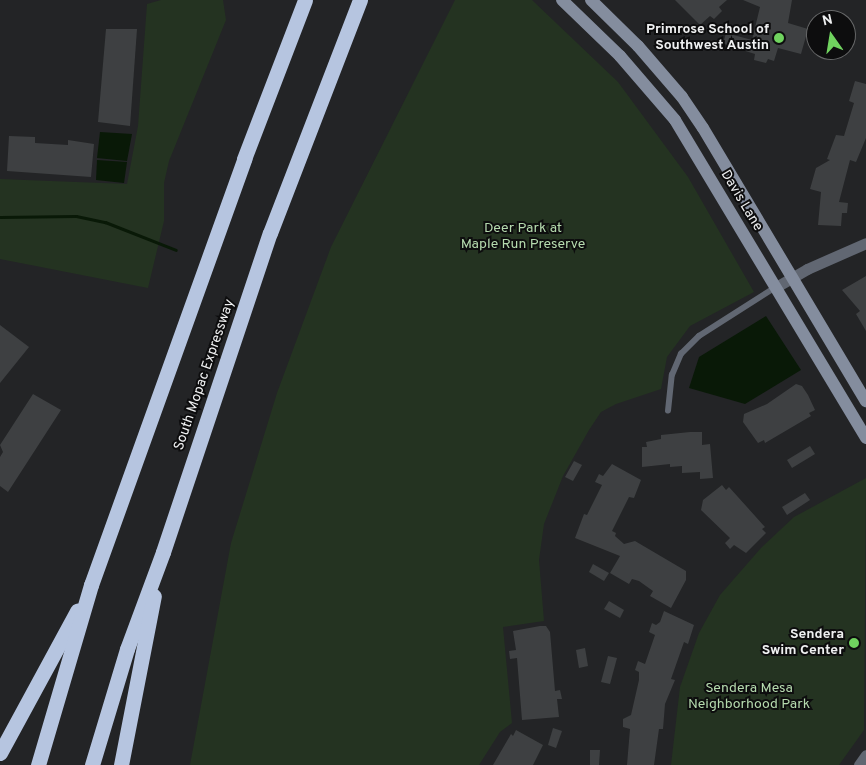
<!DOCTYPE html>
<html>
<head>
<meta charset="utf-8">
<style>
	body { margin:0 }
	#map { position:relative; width:866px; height:765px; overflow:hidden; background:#232426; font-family:Overpass,sans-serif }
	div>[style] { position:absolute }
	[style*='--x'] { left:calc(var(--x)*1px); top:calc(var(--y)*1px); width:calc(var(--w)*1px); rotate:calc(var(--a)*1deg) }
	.green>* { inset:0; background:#243321 }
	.water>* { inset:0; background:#091907 }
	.stream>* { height:3px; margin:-1.5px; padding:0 1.5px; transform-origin:1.5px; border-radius:1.5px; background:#091907 }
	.building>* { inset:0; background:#3e4042 }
	.lane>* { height:5.5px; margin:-2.75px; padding:0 2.75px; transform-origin:2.75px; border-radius:2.75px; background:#616772 }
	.street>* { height:11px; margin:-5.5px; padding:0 5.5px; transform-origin:5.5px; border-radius:5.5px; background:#616772 }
	.secondary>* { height:12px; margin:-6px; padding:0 6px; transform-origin:6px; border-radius:6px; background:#848d9e }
	.highway>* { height:15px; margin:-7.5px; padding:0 7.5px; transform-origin:7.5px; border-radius:7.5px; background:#b6c5e0 }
	.dots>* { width:14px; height:14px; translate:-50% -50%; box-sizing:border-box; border:2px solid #0d0d0e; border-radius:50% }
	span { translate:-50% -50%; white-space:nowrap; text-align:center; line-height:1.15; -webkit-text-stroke:4px #0d0d0e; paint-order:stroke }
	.poi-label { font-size:14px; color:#eff0f1; font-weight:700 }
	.right { translate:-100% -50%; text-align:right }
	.street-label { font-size:14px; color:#eff0f1 }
	.park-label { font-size:14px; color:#b5daae }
	.north { position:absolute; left:806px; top:10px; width:50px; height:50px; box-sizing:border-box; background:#0d0d0e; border:1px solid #676869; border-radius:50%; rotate:347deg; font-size:14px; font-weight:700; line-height:20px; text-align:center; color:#eff0f1 }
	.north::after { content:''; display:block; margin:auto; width:18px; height:22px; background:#70d35f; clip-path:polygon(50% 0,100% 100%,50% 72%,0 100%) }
</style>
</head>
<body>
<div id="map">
	<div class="green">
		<div style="clip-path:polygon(161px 0,223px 0,226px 20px,169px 161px,164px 183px,164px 221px,148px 288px,0 259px,0 179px,127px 184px,138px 126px,147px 4px)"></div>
		<div style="clip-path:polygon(455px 0,532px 0,618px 82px,688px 177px,754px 292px,690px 326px,667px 357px,661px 389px,616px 404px,601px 412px,589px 430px,563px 476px,544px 524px,539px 560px,544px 621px,503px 627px,512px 723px,500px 732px,479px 765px,190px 765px,231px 543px,277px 393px,331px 247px)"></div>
		<div style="clip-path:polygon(866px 478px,864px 730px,839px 765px,671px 765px,680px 687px,699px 633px,720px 595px,761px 548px,794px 517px)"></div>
	</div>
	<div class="water">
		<div style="clip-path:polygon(100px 132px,132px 134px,127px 161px,97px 158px)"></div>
		<div style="clip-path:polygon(97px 160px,127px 162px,124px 183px,96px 180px)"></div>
		<div style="clip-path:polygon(766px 316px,801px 370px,745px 404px,689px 388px,699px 357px)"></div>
	</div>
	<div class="stream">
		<div style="--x:0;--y:217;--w:76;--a:-0.8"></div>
		<div style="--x:76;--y:216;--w:30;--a:12"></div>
		<div style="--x:105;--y:222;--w:76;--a:21.5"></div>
	</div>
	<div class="building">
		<div style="clip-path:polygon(675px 0,727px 0,719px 7px,722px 11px,714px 19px,710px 16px,700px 25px)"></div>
		<div style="clip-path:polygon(743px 0,792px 0,788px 23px,808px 29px,801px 54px,778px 48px,774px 61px,768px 59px,766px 63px,754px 60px,755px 54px,723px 44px,726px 33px,752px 40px,760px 7px)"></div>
		<div style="clip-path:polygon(106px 29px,137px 29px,130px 126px,98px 122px)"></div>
		<div style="clip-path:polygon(855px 81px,866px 84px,866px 138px,856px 162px,850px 160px,839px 202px,848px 203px,847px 213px,842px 213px,841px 226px,818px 225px,821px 192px,810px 189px,816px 168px,830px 160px,827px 159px,836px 135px,844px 136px,854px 103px,849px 101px)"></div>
		<div style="clip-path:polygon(9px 136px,35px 137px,35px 143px,68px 145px,68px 140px,94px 144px,91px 177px,7px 171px)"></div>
		<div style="clip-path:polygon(866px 276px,866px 331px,856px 314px,860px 311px,842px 290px)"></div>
		<div style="clip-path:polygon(0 325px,29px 347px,0 383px)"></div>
		<div style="clip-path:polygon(796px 384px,802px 386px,808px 395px,815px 410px,809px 413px,811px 416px,765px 443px,764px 440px,758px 443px,743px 422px,744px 414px,767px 404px)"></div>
		<div style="clip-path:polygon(33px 394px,61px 410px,8px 492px,0 486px,0 457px,3px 452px,0 445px)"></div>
		<div style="clip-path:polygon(690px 432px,702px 432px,702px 445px,710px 444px,713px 478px,700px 479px,700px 472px,682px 473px,682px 466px,670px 467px,670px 464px,642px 467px,642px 447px,647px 447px,646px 442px,661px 439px,661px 435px)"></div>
		<div style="clip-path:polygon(810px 446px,815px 454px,792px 468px,787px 460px)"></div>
		<div style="clip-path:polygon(574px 461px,582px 465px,573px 481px,565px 477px)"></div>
		<div style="clip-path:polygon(612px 464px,641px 480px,634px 498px,629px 497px,612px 531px,616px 533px,615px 536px,624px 544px,635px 541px,686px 571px,686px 580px,671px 608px,650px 596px,653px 591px,639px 581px,632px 579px,629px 584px,610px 573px,620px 556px,575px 538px,584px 514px,587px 515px,602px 485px,595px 482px,599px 474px,603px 476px)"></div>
		<div style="clip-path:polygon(722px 485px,726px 490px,729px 487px,765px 527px,762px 529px,766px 533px,746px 553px,734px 545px,730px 549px,725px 543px,730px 538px,701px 510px,703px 500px)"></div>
		<div style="clip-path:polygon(805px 493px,810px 500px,787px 515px,782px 507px)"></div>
		<div style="clip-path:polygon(593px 564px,609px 573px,604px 581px,589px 572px)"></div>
		<div style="clip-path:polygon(609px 601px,624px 610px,620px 618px,604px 609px)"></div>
		<div style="clip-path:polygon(664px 611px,694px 625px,688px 644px,684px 642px,671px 679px,675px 680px,665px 704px,663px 729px,659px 729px,654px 765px,627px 765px,630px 729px,623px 727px,623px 719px,631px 715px,639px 680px,639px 672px,635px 670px,638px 661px,645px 664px,655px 635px,649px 632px,652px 623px,656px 625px,660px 622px)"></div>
		<div style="clip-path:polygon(540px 626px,546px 626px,550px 632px,555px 691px,560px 690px,562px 699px,557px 699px,559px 717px,522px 720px,517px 658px,510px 659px,509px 651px,516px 650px,513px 631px)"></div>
		<div style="clip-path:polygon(585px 648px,588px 666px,579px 668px,576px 650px)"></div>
		<div style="clip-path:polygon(608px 656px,617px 658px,610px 684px,601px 682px)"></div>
		<div style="clip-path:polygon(553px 728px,562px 731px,556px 748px,548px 745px)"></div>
		<div style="clip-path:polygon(516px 730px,543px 745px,533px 765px,493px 765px,511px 734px,513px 736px)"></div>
		<div style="clip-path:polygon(590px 750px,600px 750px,599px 765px,590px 765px)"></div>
	</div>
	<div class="lane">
		<div style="--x:668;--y:411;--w:36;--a:-84"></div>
		<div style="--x:672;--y:375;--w:23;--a:-67"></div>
		<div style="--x:681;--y:354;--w:25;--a:-45"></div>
		<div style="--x:699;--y:336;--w:91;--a:-32.5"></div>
	</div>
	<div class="street">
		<div style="--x:776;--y:287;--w:36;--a:-30"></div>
		<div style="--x:807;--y:269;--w:64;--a:-23.8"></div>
		<div style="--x:859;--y:765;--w:12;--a:-55"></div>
	</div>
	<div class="secondary">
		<div style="--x:562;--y:0;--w:81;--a:44"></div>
		<div style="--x:620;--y:56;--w:84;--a:49.3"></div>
		<div style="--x:675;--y:120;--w:371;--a:59"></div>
		<div style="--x:591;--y:0;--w:66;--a:44.4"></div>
		<div style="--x:638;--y:46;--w:67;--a:49.2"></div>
		<div style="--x:682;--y:97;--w:37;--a:56"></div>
		<div style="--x:703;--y:128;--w:318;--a:59.2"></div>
	</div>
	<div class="highway">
		<div style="--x:0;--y:753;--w:162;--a:-61.5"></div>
		<div style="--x:38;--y:765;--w:188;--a:-73.6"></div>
		<div style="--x:91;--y:585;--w:453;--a:-70.2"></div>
		<div style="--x:244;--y:159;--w:170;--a:-69"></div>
		<div style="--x:92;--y:765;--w:121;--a:-73.2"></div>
		<div style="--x:127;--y:649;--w:103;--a:-69.6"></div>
		<div style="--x:163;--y:552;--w:336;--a:-71.5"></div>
		<div style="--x:270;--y:233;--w:250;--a:-68.9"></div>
		<div style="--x:121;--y:765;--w:172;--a:-79"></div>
	</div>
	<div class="dots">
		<div style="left:779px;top:38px;background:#70d35f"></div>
		<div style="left:854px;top:643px;background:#70d35f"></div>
	</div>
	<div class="poi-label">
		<span class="right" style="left:769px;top:38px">Primrose School of<br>Southwest Austin</span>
		<span class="right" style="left:844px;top:643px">Sendera<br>Swim Center</span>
	</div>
	<div class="street-label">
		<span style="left:741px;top:201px;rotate:59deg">Davis Lane</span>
		<span style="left:205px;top:375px;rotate:-71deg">South Mopac Expressway</span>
	</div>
	<div class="park-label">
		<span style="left:523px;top:237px">Deer Park at<br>Maple Run Preserve</span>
		<span style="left:749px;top:697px">Sendera Mesa<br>Neighborhood Park</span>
	</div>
	<div class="north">N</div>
</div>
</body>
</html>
